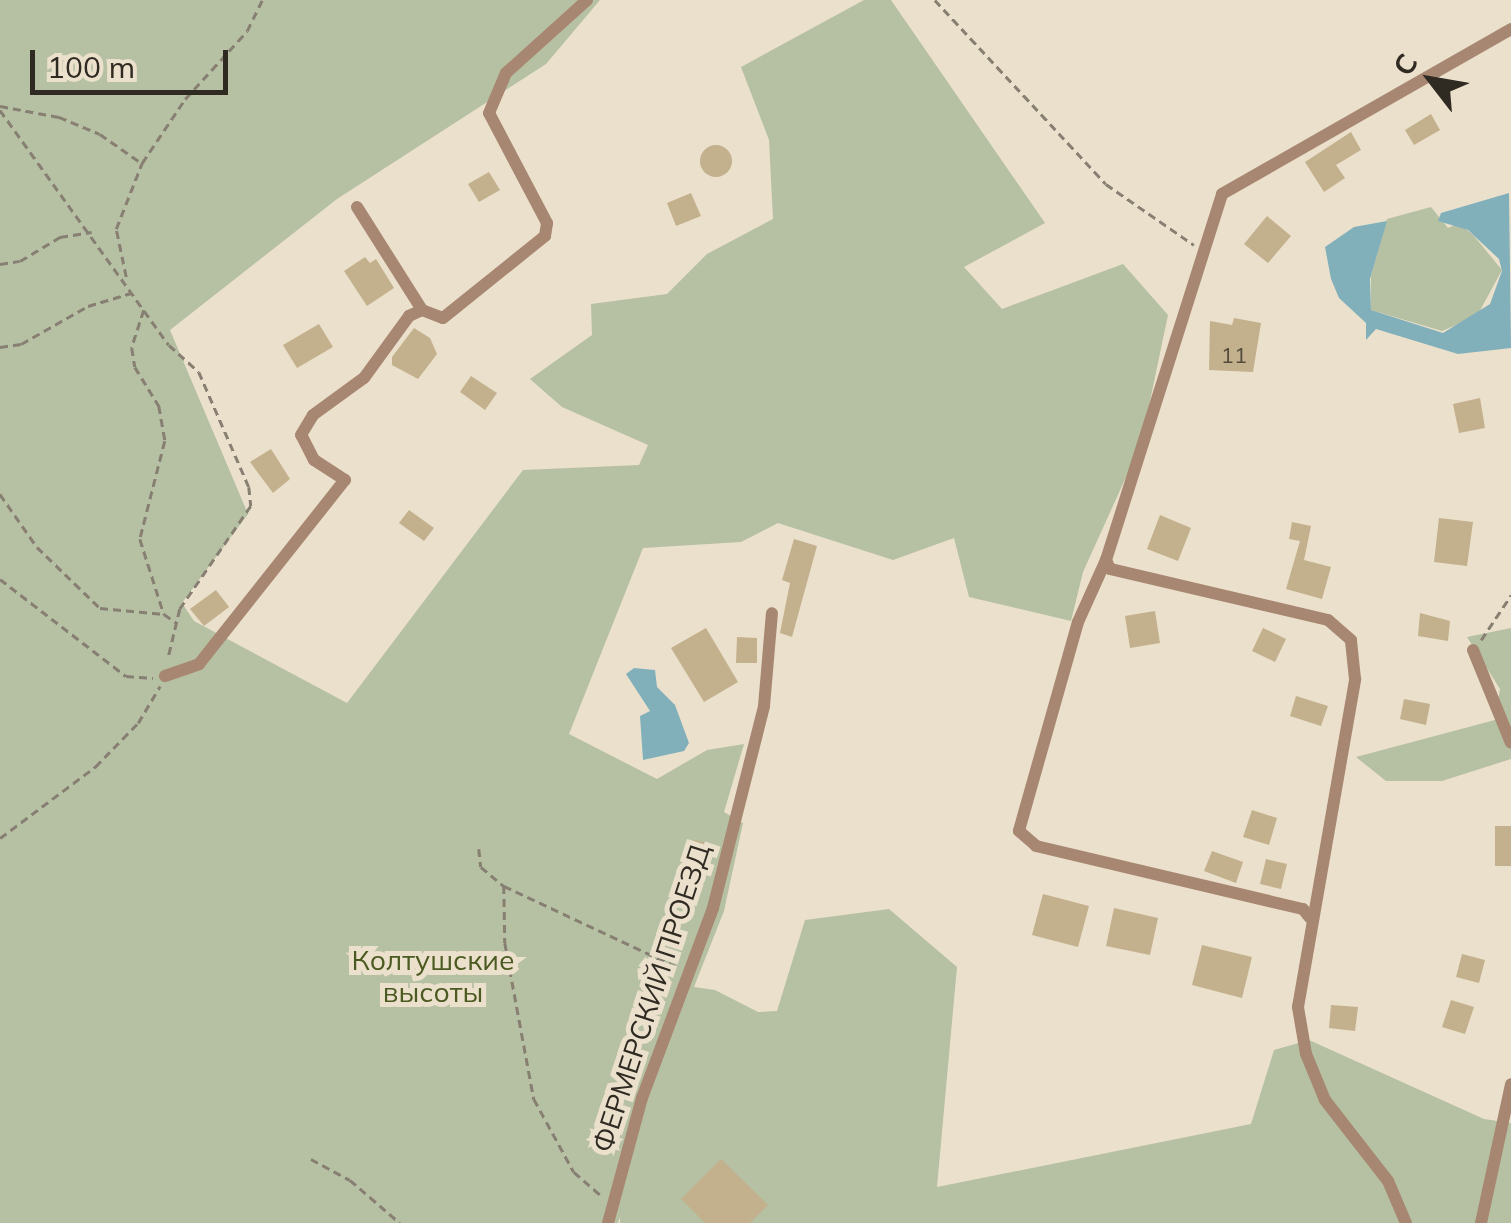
<!DOCTYPE html>
<html>
<head>
<meta charset="utf-8">
<style>
	body { margin:0 }
	#map { position:relative; width:1511px; height:1223px; overflow:hidden; background:#ebe0cc; font-family:Mulish,sans-serif }
	div>[style] { position:absolute }
	[style*='--x'] { left:calc(var(--x)*1px); top:calc(var(--y)*1px); width:calc(var(--w)*1px); rotate:calc(var(--a)*1deg) }
	.green>* { inset:0; background:#b6c0a3 }
	.water>* { inset:0; background:#81b0bb }
	.building>* { inset:0; background:#c3b08c }
	.round { border-radius:50% }
	.path>* { height:2.5px; margin-top:-1.25px; transform-origin:0; background:repeating-linear-gradient(90deg,#877f72 0 8px,transparent 0 13px) }
	.street>* { height:12px; margin:-6px; padding:0 6px; transform-origin:6px; border-radius:6px; background:#a78771 }
	span { translate:-50% -50%; white-space:nowrap; text-align:center; line-height:1.15; -webkit-text-stroke:10px #ebe0cc; paint-order:stroke }
	.number-label { font-size:22px; color:#544c3d }
	.number-label span { -webkit-text-stroke-width:0 }
	.park-label { font-size:28px; color:#4b5a21 }
	.street-label { font-size:28px; color:#2f2b23 }
	.north { position:absolute; left:1381px; top:30px; width:100px; height:100px; -webkit-text-stroke:8px #ebe0cc; paint-order:stroke; rotate:301deg; font-size:28px; font-weight:700; line-height:40px; text-align:center; color:#2f2b23 }
	.north::after { content:''; display:block; margin:auto; width:35px; height:45px; background:#2f2b23; clip-path:polygon(50% 0,100% 100%,50% 72%,0 100%) }
	.scale { position:absolute; left:30px; top:50px; width:198px; height:45px; box-sizing:border-box; border:5px solid #2f2b23; border-top:0; padding-left:12px; font-size:30px; line-height:35px; white-space:nowrap; color:#2f2b23; -webkit-text-stroke:8px #ebe0cc; paint-order:stroke }
</style>
</head>
<body>
<div id="map">
	<div class="green">
		<div style="clip-path:polygon(0 0,600px 0,546px 64px,337px 199px,170px 330px,248px 514px,182px 603px,194px 621px,347px 703px,523px 470px,639px 465px,648px 445px,562px 407px,530px 379px,592px 335px,591px 304px,667px 294px,707px 254px,773px 219px,769px 140px,741px 67px,864px 0,891px 0,1045px 223px,964px 267px,1002px 309px,1123px 264px,1168px 315px,1141px 444px,1083px 572px,1071px 621px,969px 597px,954px 538px,893px 560px,778px 523px,741px 542px,643px 548px,569px 734px,657px 779px,707px 750px,744px 744px,724px 812px,743px 823px,724px 911px,694px 987px,715px 990px,758px 1012px,777px 1011px,805px 920px,889px 909px,957px 967px,937px 1187px,1251px 1124px,1274px 1050px,1309px 1040px,1484px 1119px,1511px 1123px,1511px 1223px,620px 1223px,620px 1217px,618px 1223px,0 1223px)"></div>
		<div style="clip-path:polygon(1431px 207px,1448px 228px,1459px 223px,1474px 236px,1502px 270px,1477px 316px,1442px 331px,1371px 310px,1371px 276px,1387px 219px)"></div>
		<div style="clip-path:polygon(1511px 628px,1511px 759px,1442px 781px,1386px 781px,1356px 757px,1495px 720px,1500px 689px,1467px 637px)"></div>
	</div>
	<div class="water">
		<div style="clip-path:polygon(1509px 193px,1511px 348px,1458px 354px,1376px 329px,1366px 340px,1366px 323px,1339px 298px,1331px 279px,1325px 247px,1354px 227px,1387px 221px,1370px 279px,1371px 310px,1443px 333px,1490px 304px,1502px 271px,1499px 259px,1468px 230px,1438px 221px,1441px 213px)"></div>
		<div style="clip-path:polygon(634px 668px,655px 670px,657px 687px,675px 705px,689px 743px,684px 751px,643px 760px,640px 716px,650px 711px,626px 674px)"></div>
	</div>
	<div class="building">
		<div style="clip-path:polygon(1431px 114px,1440px 130px,1414px 145px,1405px 130px)"></div>
		<div style="clip-path:polygon(1351px 132px,1361px 150px,1336px 165px,1345px 178px,1324px 192px,1305px 162px)"></div>
		<div class="round" style="left:700px;top:145px;width:32px;height:32px"></div>
		<div style="clip-path:polygon(489px 172px,500px 190px,479px 202px,468px 184px)"></div>
		<div style="clip-path:polygon(691px 193px,701px 216px,676px 226px,667px 203px)"></div>
		<div style="clip-path:polygon(1267px 216px,1291px 236px,1268px 263px,1244px 244px)"></div>
		<div style="clip-path:polygon(365px 257px,370px 263px,376px 259px,394px 288px,367px 306px,344px 271px)"></div>
		<div style="clip-path:polygon(1234px 318px,1261px 323px,1253px 372px,1209px 370px,1210px 321px,1232px 325px)"></div>
		<div style="clip-path:polygon(319px 324px,333px 347px,297px 368px,283px 345px)"></div>
		<div style="clip-path:polygon(414px 328px,430px 338px,437px 354px,418px 379px,392px 365px,392px 357px)"></div>
		<div style="clip-path:polygon(471px 376px,497px 393px,485px 410px,460px 392px)"></div>
		<div style="clip-path:polygon(1480px 398px,1485px 428px,1459px 433px,1453px 404px)"></div>
		<div style="clip-path:polygon(271px 449px,290px 479px,273px 493px,250px 462px)"></div>
		<div style="clip-path:polygon(409px 510px,434px 528px,424px 541px,399px 523px)"></div>
		<div style="clip-path:polygon(1160px 515px,1191px 528px,1178px 561px,1147px 549px)"></div>
		<div style="clip-path:polygon(1439px 518px,1473px 522px,1467px 566px,1434px 562px)"></div>
		<div style="clip-path:polygon(1292px 522px,1311px 526px,1304px 560px,1331px 567px,1322px 599px,1286px 589px,1300px 541px,1289px 539px)"></div>
		<div style="clip-path:polygon(794px 539px,817px 546px,792px 637px,780px 633px,790px 583px,782px 580px)"></div>
		<div style="clip-path:polygon(216px 590px,229px 607px,204px 626px,190px 609px)"></div>
		<div style="clip-path:polygon(1155px 611px,1160px 643px,1130px 648px,1125px 616px)"></div>
		<div style="clip-path:polygon(1420px 613px,1450px 621px,1448px 641px,1418px 636px)"></div>
		<div style="clip-path:polygon(706px 628px,738px 682px,704px 702px,671px 648px)"></div>
		<div style="clip-path:polygon(1263px 628px,1286px 639px,1275px 662px,1252px 651px)"></div>
		<div style="clip-path:polygon(737px 637px,757px 638px,757px 663px,736px 663px)"></div>
		<div style="clip-path:polygon(1296px 696px,1328px 706px,1321px 726px,1290px 716px)"></div>
		<div style="clip-path:polygon(1404px 699px,1430px 704px,1426px 725px,1400px 719px)"></div>
		<div style="clip-path:polygon(1252px 810px,1277px 818px,1269px 845px,1243px 837px)"></div>
		<div style="clip-path:polygon(1495px 826px,1511px 826px,1511px 866px,1495px 866px)"></div>
		<div style="clip-path:polygon(694px 840px,712px 844px,704px 878px,686px 875px)"></div>
		<div style="clip-path:polygon(1212px 851px,1243px 862px,1236px 883px,1204px 871px)"></div>
		<div style="clip-path:polygon(1266px 859px,1287px 864px,1281px 889px,1260px 884px)"></div>
		<div style="clip-path:polygon(1043px 894px,1089px 906px,1078px 947px,1032px 935px)"></div>
		<div style="clip-path:polygon(1114px 908px,1158px 918px,1150px 955px,1106px 946px)"></div>
		<div style="clip-path:polygon(1202px 945px,1252px 957px,1242px 998px,1192px 985px)"></div>
		<div style="clip-path:polygon(1462px 954px,1485px 960px,1479px 983px,1456px 977px)"></div>
		<div style="clip-path:polygon(1451px 1000px,1474px 1007px,1465px 1034px,1442px 1027px)"></div>
		<div style="clip-path:polygon(1331px 1005px,1358px 1007px,1355px 1031px,1329px 1028px)"></div>
		<div style="clip-path:polygon(721px 1159px,768px 1205px,750px 1223px,705px 1223px,681px 1199px)"></div>
	</div>
	<div class="path">
		<div style="--x:935;--y:0;--w:251;--a:47.1"></div>
		<div style="--x:1106;--y:184;--w:107;--a:34.7"></div>
		<div style="--x:0;--y:106;--w:60;--a:10.6"></div>
		<div style="--x:59;--y:117;--w:44;--a:22.5"></div>
		<div style="--x:100;--y:134;--w:49;--a:35"></div>
		<div style="--x:0;--y:110;--w:289;--a:54.3"></div>
		<div style="--x:169;--y:345;--w:40;--a:42"></div>
		<div style="--x:199;--y:372;--w:125;--a:66.5"></div>
		<div style="--x:249;--y:487;--w:19;--a:84"></div>
		<div style="--x:251;--y:506;--w:125;--a:124.6"></div>
		<div style="--x:180;--y:609;--w:51;--a:103.5"></div>
		<div style="--x:0;--y:264;--w:20;--a:-9"></div>
		<div style="--x:20;--y:261;--w:47;--a:-31"></div>
		<div style="--x:60;--y:237;--w:32;--a:-9"></div>
		<div style="--x:126;--y:277;--w:49;--a:-101.8"></div>
		<div style="--x:116;--y:229;--w:71;--a:-68.5"></div>
		<div style="--x:142;--y:163;--w:77;--a:-56.1"></div>
		<div style="--x:185;--y:99;--w:92;--a:-47.6"></div>
		<div style="--x:247;--y:31;--w:34;--a:-64"></div>
		<div style="--x:144;--y:310;--w:40;--a:108"></div>
		<div style="--x:132;--y:348;--w:19;--a:81"></div>
		<div style="--x:135;--y:367;--w:46;--a:58.4"></div>
		<div style="--x:159;--y:406;--w:36;--a:80"></div>
		<div style="--x:165;--y:441;--w:101;--a:104.3"></div>
		<div style="--x:140;--y:539;--w:79;--a:72.3"></div>
		<div style="--x:0;--y:347;--w:21;--a:-8"></div>
		<div style="--x:21;--y:344;--w:77;--a:-29.6"></div>
		<div style="--x:88;--y:306;--w:45;--a:-16.8"></div>
		<div style="--x:0;--y:494;--w:65;--a:55.1"></div>
		<div style="--x:37;--y:547;--w:88;--a:44.1"></div>
		<div style="--x:100;--y:608;--w:64;--a:5.4"></div>
		<div style="--x:164;--y:614;--w:16;--a:35"></div>
		<div style="--x:0;--y:579;--w:159;--a:37.6"></div>
		<div style="--x:126;--y:676;--w:27;--a:4"></div>
		<div style="--x:1481;--y:640;--w:54;--a:-56.3"></div>
		<div style="--x:0;--y:838;--w:119;--a:-36.8"></div>
		<div style="--x:95;--y:767;--w:62;--a:-45.7"></div>
		<div style="--x:138;--y:723;--w:43;--a:-59.3"></div>
		<div style="--x:479;--y:849;--w:18;--a:84"></div>
		<div style="--x:481;--y:867;--w:30;--a:40"></div>
		<div style="--x:504;--y:886;--w:189;--a:25.1"></div>
		<div style="--x:504;--y:886;--w:57;--a:89"></div>
		<div style="--x:505;--y:943;--w:159;--a:79.5"></div>
		<div style="--x:534;--y:1099;--w:83;--a:61.3"></div>
		<div style="--x:574;--y:1172;--w:38;--a:41"></div>
		<div style="--x:311;--y:1159;--w:44;--a:28.3"></div>
		<div style="--x:350;--y:1180;--w:66;--a:40.7"></div>
	</div>
	<div class="street">
		<div style="--x:357;--y:207;--w:122;--a:57.7"></div>
		<div style="--x:1106;--y:560;--w:68;--a:114.3"></div>
		<div style="--x:1078;--y:622;--w:217;--a:105.8"></div>
		<div style="--x:1019;--y:831;--w:23;--a:41"></div>
		<div style="--x:1036;--y:846;--w:274;--a:13.3"></div>
		<div style="--x:1303;--y:909;--w:11;--a:52"></div>
		<div style="--x:1473;--y:650;--w:100;--a:67.8"></div>
		<div style="--x:165;--y:676;--w:36;--a:-19"></div>
		<div style="--x:199;--y:664;--w:235;--a:-51.6"></div>
		<div style="--x:345;--y:480;--w:37;--a:-147"></div>
		<div style="--x:314;--y:460;--w:28;--a:-117"></div>
		<div style="--x:301;--y:435;--w:23;--a:-59"></div>
		<div style="--x:313;--y:415;--w:63;--a:-36"></div>
		<div style="--x:364;--y:378;--w:77;--a:-54"></div>
		<div style="--x:409;--y:316;--w:14;--a:-25"></div>
		<div style="--x:422;--y:310;--w:22;--a:21"></div>
		<div style="--x:443;--y:318;--w:131;--a:-38.8"></div>
		<div style="--x:545;--y:236;--w:13;--a:-81"></div>
		<div style="--x:547;--y:223;--w:124;--a:-117.8"></div>
		<div style="--x:489;--y:113;--w:43;--a:-67"></div>
		<div style="--x:506;--y:73;--w:109;--a:-42"></div>
		<div style="--x:608;--y:1223;--w:130;--a:-74.8"></div>
		<div style="--x:642;--y:1098;--w:203;--a:-69.5"></div>
		<div style="--x:713;--y:908;--w:208;--a:-75.8"></div>
		<div style="--x:764;--y:706;--w:93;--a:-85.1"></div>
		<div style="--x:1406;--y:1223;--w:46;--a:-113.2"></div>
		<div style="--x:1388;--y:1181;--w:103;--a:-127.9"></div>
		<div style="--x:1325;--y:1100;--w:50;--a:-112.4"></div>
		<div style="--x:1306;--y:1054;--w:48;--a:-99.7"></div>
		<div style="--x:1298;--y:1007;--w:333;--a:-80.1"></div>
		<div style="--x:1355;--y:679;--w:39;--a:-96"></div>
		<div style="--x:1351;--y:640;--w:30;--a:-139"></div>
		<div style="--x:1328;--y:620;--w:224;--a:-166.8"></div>
		<div style="--x:1110;--y:569;--w:10;--a:-114"></div>
		<div style="--x:1106;--y:560;--w:384;--a:-72.4"></div>
		<div style="--x:1222;--y:194;--w:333;--a:-29.7"></div>
		<div style="--x:1481;--y:1223;--w:142;--a:-77.8"></div>
	</div>
	<div class="number-label">
		<span style="left:1234px;top:356px">11</span>
	</div>
	<div class="park-label">
		<span style="left:433px;top:976px">Колтушские<br>высоты</span>
	</div>
	<div class="street-label">
		<span style="left:651px;top:998px;rotate:-72deg">ФЕРМЕРСКИЙ ПРОЕЗД</span>
	</div>
	<div class="north">С</div>
	<div class="scale">100 m</div>
</div>
</body>
</html>
